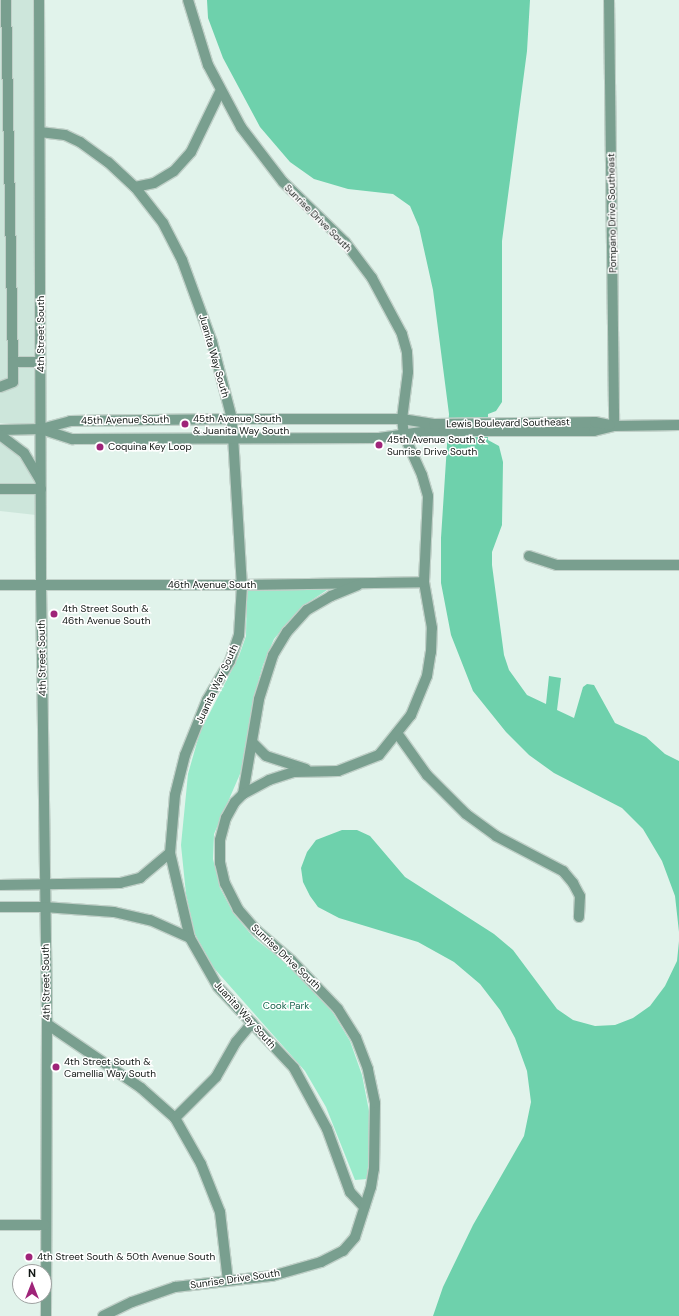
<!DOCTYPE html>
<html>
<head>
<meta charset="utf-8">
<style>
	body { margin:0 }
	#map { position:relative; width:679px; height:1316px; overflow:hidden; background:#e1f3eb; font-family:"DM Sans",sans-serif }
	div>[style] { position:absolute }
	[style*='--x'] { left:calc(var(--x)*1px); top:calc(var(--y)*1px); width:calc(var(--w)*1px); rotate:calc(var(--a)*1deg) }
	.built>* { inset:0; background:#cde6db }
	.green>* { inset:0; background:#9aebcb }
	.water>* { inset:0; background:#6ed1ac }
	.roads { filter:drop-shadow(1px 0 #c0d0c8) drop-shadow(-1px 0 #c0d0c8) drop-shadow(0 1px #c0d0c8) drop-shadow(0 -1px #c0d0c8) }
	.minor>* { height:10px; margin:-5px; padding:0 5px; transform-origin:5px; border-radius:5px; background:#799f8f }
	.dots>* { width:11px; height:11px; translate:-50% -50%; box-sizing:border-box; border:2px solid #fff; border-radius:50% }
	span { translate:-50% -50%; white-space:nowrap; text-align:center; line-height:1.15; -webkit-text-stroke:3px #fff; paint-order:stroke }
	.street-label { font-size:10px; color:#101613 }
	.poi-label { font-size:10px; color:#101613 }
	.left { translate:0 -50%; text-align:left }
	.park-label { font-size:10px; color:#16634b }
	.north { position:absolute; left:12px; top:1264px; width:40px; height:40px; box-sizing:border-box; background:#fff; border:1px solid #9fa2a1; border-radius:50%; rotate:0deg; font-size:11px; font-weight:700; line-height:16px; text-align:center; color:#101613 }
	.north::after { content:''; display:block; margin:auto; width:14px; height:18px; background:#9f2479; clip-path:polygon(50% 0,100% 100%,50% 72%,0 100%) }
</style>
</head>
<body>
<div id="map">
	<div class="built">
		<div style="clip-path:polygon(0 0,33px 0,36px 423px,0 423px)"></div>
		<div style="clip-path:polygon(0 442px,11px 448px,28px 468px,36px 485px,36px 515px,0 511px)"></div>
	</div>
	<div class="green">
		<div style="clip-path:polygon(315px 588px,327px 590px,303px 606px,290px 620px,274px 639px,263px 665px,257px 686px,253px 718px,240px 774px,214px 834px,213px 859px,220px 888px,234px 914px,254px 938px,285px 962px,312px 988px,330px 1008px,350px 1041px,362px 1075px,369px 1111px,370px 1141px,367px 1179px,355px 1180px,326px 1107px,305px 1071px,213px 967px,195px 934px,186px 894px,181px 845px,188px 774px,200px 732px,239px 656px,246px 636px,247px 590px)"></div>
	</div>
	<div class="water">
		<div style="clip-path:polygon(207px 0,530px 0,527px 51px,502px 241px,502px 402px,496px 411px,488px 414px,488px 440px,499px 446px,503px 462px,502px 525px,492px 552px,492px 565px,504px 655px,509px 670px,527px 695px,546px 704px,549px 676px,561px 678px,557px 710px,574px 718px,583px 687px,587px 684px,594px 685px,615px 723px,646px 737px,665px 754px,679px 761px,679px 932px,675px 896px,662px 861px,643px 829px,622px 808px,554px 773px,529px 755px,506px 732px,473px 691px,451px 635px,441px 583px,441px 538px,449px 414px,433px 290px,419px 227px,410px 206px,393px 194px,348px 189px,314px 179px,290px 162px,260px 127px,223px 58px,208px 18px)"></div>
		<div style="clip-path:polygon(342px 830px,357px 830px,370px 836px,405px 877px,494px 934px,513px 950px,557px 1009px,573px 1020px,595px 1026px,615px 1025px,633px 1018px,650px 1006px,665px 986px,677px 961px,679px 941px,679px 1316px,433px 1316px,443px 1287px,473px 1225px,524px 1136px,531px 1102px,527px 1071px,515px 1038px,500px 1010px,480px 984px,454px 962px,418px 942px,339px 918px,318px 907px,310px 896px,303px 882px,301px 868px,307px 852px,316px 840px)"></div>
	</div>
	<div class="roads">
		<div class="minor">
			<div style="--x:6;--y:0;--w:362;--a:88.9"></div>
			<div style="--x:13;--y:362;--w:28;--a:0"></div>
			<div style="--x:39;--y:0;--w:585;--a:89.8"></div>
			<div style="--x:41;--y:585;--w:439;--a:89.2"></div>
			<div style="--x:47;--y:1024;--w:292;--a:90.2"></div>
			<div style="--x:609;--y:0;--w:426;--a:89.3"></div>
			<div style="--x:40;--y:132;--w:25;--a:7"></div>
			<div style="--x:65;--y:135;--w:17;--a:25"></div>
			<div style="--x:80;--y:142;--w:34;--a:36"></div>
			<div style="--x:108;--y:162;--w:37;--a:43"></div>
			<div style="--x:135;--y:187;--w:46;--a:52.1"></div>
			<div style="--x:163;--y:223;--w:42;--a:62.8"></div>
			<div style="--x:182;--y:260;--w:87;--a:69.9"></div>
			<div style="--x:212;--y:342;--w:80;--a:75.4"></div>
			<div style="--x:232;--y:419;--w:166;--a:86.6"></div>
			<div style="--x:242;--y:585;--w:50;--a:93.4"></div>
			<div style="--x:239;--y:635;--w:28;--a:109"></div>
			<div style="--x:230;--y:661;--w:45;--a:120.5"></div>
			<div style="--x:207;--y:700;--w:59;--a:111.8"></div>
			<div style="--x:185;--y:755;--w:41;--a:104"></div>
			<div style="--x:175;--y:795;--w:58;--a:94.9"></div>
			<div style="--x:170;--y:853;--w:87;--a:76.8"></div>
			<div style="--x:190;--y:938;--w:56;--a:60.3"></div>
			<div style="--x:218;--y:987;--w:111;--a:46.8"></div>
			<div style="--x:294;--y:1068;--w:69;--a:61.6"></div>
			<div style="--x:327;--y:1129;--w:67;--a:69.9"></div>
			<div style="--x:350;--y:1192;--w:21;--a:47"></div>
			<div style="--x:135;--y:187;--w:19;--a:-12"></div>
			<div style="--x:154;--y:183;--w:23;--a:-31"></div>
			<div style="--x:174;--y:171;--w:25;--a:-48"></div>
			<div style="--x:191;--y:152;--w:67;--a:-64.2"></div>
			<div style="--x:0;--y:387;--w:14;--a:-21"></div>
			<div style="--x:13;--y:382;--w:20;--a:-90"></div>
			<div style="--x:41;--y:429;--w:33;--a:18"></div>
			<div style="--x:72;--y:439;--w:307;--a:-0.2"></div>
			<div style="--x:379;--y:438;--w:50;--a:-8"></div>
			<div style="--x:429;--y:431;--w:165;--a:0"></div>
			<div style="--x:594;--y:431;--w:21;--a:-14"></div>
			<div style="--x:614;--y:426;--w:65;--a:-0.9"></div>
			<div style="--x:0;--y:430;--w:41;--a:-1.4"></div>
			<div style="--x:41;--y:429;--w:30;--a:-15"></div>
			<div style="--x:70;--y:421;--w:162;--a:-0.7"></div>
			<div style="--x:232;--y:419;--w:170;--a:0"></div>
			<div style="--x:402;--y:419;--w:32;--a:9"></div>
			<div style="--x:434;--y:424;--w:161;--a:-0.7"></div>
			<div style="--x:595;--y:422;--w:15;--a:11"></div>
			<div style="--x:0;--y:435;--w:30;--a:37"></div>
			<div style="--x:24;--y:453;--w:31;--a:59"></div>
			<div style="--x:0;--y:489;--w:41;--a:0"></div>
			<div style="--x:529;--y:556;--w:29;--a:18"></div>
			<div style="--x:557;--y:565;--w:122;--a:0"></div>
			<div style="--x:0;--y:585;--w:242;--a:0"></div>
			<div style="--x:242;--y:585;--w:182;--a:-0.9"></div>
			<div style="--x:397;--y:733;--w:52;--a:54.5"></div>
			<div style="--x:427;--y:775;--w:55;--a:45"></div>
			<div style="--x:466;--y:814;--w:37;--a:36"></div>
			<div style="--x:496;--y:836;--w:76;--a:27.6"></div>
			<div style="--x:563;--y:871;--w:16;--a:50"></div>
			<div style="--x:573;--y:883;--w:15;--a:62"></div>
			<div style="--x:580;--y:896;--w:21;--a:93"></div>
			<div style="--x:253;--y:743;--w:18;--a:45"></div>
			<div style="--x:266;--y:756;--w:42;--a:18"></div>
			<div style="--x:243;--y:794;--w:96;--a:-80.4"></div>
			<div style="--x:259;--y:699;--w:46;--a:-72.3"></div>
			<div style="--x:273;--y:655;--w:27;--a:-59"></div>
			<div style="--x:287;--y:632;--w:30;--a:-48"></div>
			<div style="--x:307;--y:610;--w:28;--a:-30"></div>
			<div style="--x:331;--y:596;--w:29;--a:-22"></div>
			<div style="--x:0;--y:885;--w:120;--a:-1"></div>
			<div style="--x:120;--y:883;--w:21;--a:-14"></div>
			<div style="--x:140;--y:878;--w:39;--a:-40"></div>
			<div style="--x:0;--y:907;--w:44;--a:0"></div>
			<div style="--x:44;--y:907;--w:70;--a:4.1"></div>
			<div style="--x:114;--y:912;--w:37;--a:13"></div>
			<div style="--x:150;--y:920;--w:44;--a:24.2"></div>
			<div style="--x:47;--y:1024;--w:114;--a:34.2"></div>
			<div style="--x:141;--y:1088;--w:45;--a:41.4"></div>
			<div style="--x:175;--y:1118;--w:53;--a:60.5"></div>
			<div style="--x:201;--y:1164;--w:52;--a:68.4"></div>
			<div style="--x:220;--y:1212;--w:69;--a:83.4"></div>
			<div style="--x:175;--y:1118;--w:58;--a:-45"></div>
			<div style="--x:216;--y:1077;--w:40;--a:-60.3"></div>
			<div style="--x:236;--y:1042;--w:25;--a:-50"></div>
			<div style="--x:0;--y:1225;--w:45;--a:0"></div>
			<div style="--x:103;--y:1316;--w:32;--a:-26"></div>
			<div style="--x:132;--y:1302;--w:46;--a:-19.2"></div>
			<div style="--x:175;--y:1287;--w:98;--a:-6.5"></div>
			<div style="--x:272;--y:1276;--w:51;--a:-15.9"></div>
			<div style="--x:321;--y:1262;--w:25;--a:-27"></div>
			<div style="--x:343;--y:1251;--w:18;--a:-49"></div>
			<div style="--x:355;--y:1237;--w:52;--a:-72.3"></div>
			<div style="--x:371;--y:1187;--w:18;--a:-81"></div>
			<div style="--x:374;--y:1169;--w:66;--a:-89.1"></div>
			<div style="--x:375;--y:1103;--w:35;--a:-102"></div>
			<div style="--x:368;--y:1069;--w:33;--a:-111"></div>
			<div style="--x:356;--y:1038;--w:34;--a:-122"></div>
			<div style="--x:338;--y:1009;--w:68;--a:-133.8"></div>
			<div style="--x:291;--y:960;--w:46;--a:-139.4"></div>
			<div style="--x:256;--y:930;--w:28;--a:-131"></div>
			<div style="--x:238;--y:909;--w:28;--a:-117"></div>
			<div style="--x:225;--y:884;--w:22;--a:-103"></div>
			<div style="--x:220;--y:863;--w:23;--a:-90"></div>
			<div style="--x:220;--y:840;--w:23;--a:-75"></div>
			<div style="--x:226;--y:818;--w:18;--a:-61"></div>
			<div style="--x:235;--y:802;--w:11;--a:-45"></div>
			<div style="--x:243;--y:794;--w:30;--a:-28"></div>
			<div style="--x:269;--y:780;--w:26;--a:-18"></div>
			<div style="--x:294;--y:772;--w:44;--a:-1.3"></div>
			<div style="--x:338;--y:771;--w:44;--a:-21.3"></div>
			<div style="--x:379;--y:755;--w:51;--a:-51.3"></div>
			<div style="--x:411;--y:715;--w:42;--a:-67.7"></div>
			<div style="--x:427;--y:676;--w:24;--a:-81"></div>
			<div style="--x:431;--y:652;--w:24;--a:-88"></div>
			<div style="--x:432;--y:628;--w:47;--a:-99.9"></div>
			<div style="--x:424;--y:582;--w:86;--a:-87.3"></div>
			<div style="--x:428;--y:496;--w:22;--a:-106"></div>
			<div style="--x:422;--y:475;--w:44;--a:-114.2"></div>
			<div style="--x:404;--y:435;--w:16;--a:-97"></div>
			<div style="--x:402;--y:419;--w:47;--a:-82.7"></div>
			<div style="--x:408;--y:372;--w:20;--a:-93"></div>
			<div style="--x:407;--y:352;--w:19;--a:-106"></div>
			<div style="--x:402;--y:334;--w:64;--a:-118.2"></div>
			<div style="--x:372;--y:278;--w:45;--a:-126.9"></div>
			<div style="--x:345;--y:242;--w:86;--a:-135.9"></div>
			<div style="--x:283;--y:182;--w:69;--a:-127.4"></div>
			<div style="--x:241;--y:127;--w:70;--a:-118"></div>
			<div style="--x:208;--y:65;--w:68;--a:-107.1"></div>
		</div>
	</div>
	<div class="dots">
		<div style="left:185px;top:424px;background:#9f2479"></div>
		<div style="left:379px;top:445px;background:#9f2479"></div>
		<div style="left:100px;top:447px;background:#9f2479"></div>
		<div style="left:54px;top:614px;background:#9f2479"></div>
		<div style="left:56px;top:1067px;background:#9f2479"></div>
		<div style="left:29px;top:1257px;background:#9f2479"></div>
	</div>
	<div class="street-label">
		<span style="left:612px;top:213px;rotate:-91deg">Pompano Drive Southeast</span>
		<span style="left:318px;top:218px;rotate:45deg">Sunrise Drive South</span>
		<span style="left:41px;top:334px;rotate:-90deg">4th Street South</span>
		<span style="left:214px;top:356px;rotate:74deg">Juanita Way South</span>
		<span style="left:125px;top:420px;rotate:-1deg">45th Avenue South</span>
		<span style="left:508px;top:423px;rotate:-1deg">Lewis Boulevard Southeast</span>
		<span style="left:212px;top:585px">46th Avenue South</span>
		<span style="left:42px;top:658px;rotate:-91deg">4th Street South</span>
		<span style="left:217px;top:684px;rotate:-65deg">Juanita Way South</span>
		<span style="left:286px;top:957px;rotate:43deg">Sunrise Drive South</span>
		<span style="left:46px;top:982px;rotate:-91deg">4th Street South</span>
		<span style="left:245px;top:1015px;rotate:48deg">Juanita Way South</span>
		<span style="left:235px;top:1279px;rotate:-8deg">Sunrise Drive South</span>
	</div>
	<div class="poi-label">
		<span class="left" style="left:193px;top:424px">45th Avenue South<br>&amp; Juanita Way South</span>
		<span class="left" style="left:387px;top:445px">45th Avenue South &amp;<br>Sunrise Drive South</span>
		<span class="left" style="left:108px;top:447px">Coquina Key Loop</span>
		<span class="left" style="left:62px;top:614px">4th Street South &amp;<br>46th Avenue South</span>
		<span class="left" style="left:64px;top:1067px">4th Street South &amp;<br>Camellia Way South</span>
		<span class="left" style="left:37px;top:1257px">4th Street South &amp; 50th Avenue South</span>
	</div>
	<div class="park-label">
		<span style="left:286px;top:1006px">Cook Park</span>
	</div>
	<div class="north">N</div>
</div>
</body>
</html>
